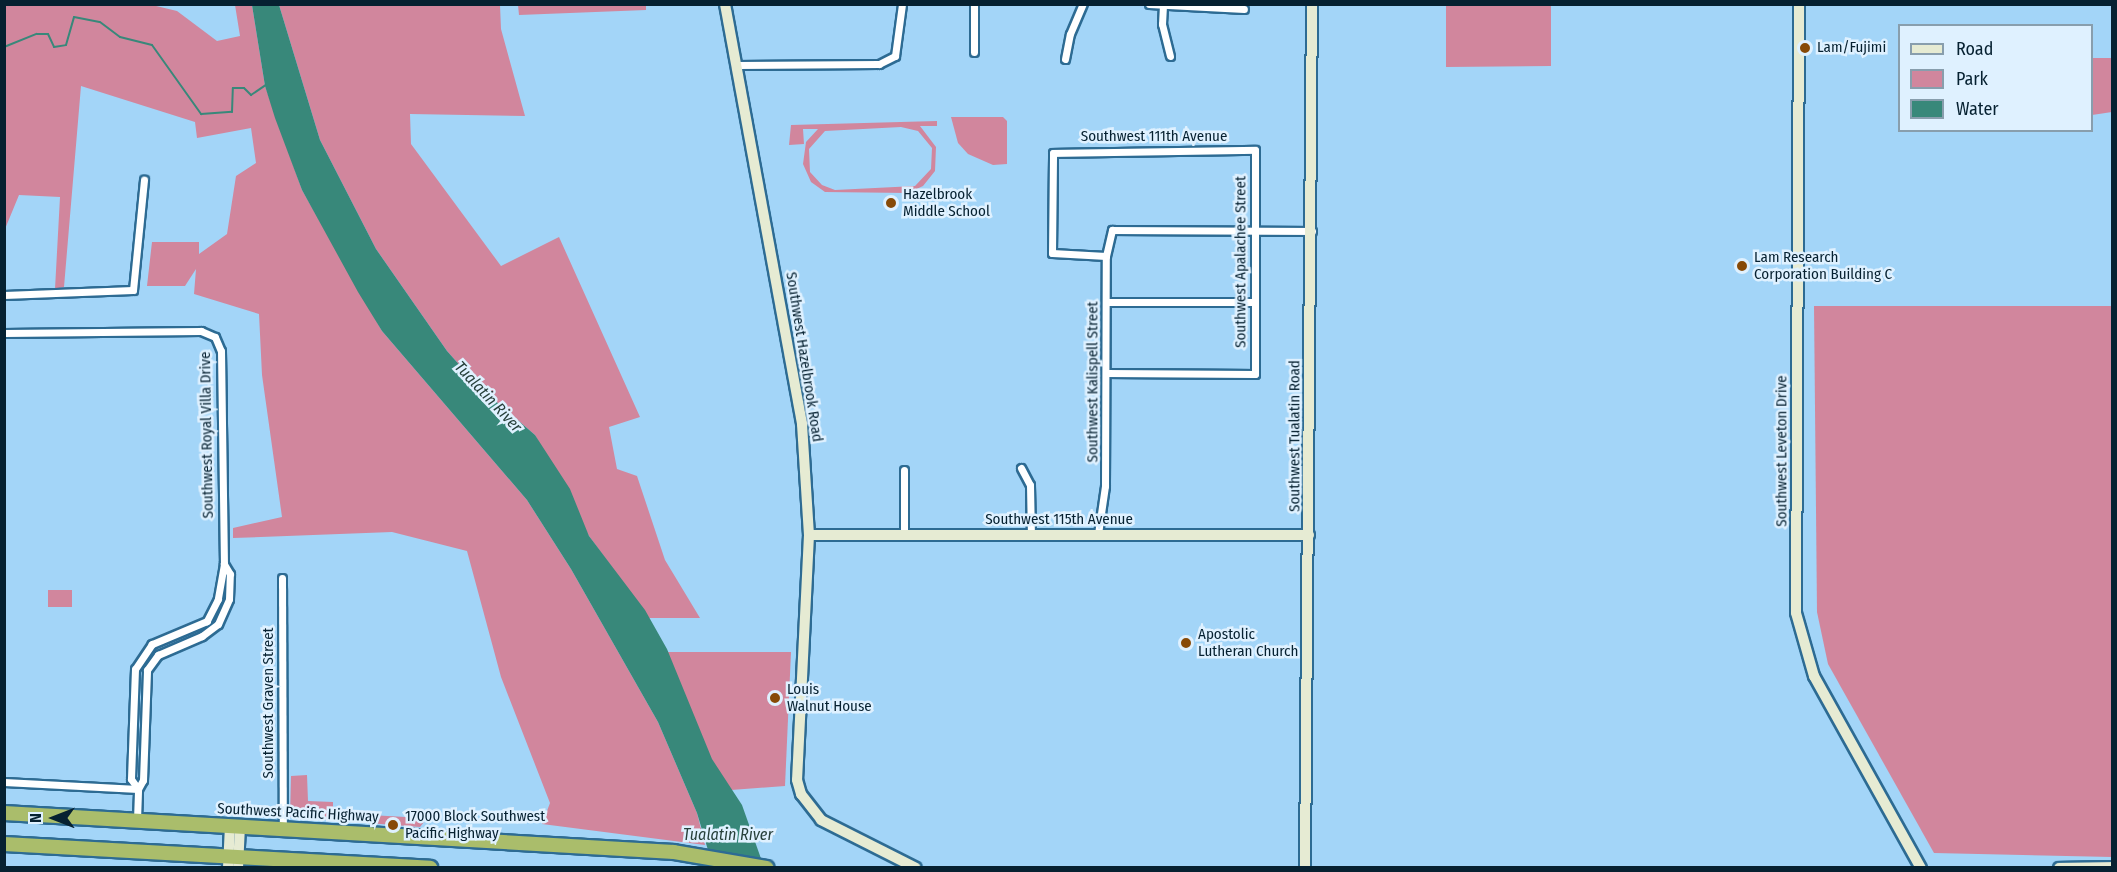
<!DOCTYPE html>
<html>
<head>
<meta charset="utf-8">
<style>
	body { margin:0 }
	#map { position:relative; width:2117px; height:872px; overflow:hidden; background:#a3d5f8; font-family:"Fira Sans Condensed",sans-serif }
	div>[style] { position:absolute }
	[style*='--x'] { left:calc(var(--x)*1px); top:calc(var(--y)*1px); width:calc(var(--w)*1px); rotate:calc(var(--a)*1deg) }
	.green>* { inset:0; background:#d1869d }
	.water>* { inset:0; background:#38887a }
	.stream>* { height:2px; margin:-1px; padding:0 1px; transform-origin:1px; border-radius:1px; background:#38887a }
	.roads { filter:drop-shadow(2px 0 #2d6b93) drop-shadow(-2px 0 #2d6b93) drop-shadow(0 2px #2d6b93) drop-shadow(0 -2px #2d6b93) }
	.street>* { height:7px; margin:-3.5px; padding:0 3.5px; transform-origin:3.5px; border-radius:3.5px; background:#fff }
	.secondary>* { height:10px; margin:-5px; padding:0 5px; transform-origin:5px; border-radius:5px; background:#e6ebd3 }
	.highway>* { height:14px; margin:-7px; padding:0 7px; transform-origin:7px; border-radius:7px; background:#aabd6b }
	.dots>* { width:16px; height:16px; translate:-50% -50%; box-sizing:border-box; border:3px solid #dff1ff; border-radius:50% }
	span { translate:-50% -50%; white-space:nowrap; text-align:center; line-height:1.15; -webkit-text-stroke:5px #dff1ff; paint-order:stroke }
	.poi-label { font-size:15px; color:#062131 }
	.left { translate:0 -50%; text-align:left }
	.street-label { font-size:15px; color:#062131 }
	.water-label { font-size:16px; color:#27403b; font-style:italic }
	.frame { position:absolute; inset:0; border:6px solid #062131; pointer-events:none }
	.legend { position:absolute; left:1898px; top:24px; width:195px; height:108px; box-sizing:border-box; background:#dff1ff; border:2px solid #889ead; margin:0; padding:8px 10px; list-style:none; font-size:18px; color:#062131 }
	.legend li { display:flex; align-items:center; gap:12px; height:30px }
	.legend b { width:30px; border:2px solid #889ead }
	.north { position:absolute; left:24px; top:788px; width:60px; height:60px; -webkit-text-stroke:4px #dff1ff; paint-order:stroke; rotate:270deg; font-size:16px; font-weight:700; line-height:24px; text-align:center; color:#062131 }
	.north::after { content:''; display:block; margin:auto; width:21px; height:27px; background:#062131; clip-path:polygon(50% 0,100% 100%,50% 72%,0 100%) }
</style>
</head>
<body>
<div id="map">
	<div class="green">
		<div style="clip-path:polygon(4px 5px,152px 5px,177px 11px,217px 41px,240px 36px,235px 5px,252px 5px,265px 86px,302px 190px,382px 331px,527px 500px,571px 569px,658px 722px,697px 813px,705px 845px,542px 824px,550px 803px,501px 677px,467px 551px,392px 532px,233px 538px,233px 528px,282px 517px,262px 375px,259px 314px,194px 294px,196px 269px,185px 286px,147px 286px,152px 242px,199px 242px,199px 254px,227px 234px,236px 176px,256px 163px,251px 128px,197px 138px,195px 122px,81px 86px,64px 287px,55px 289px,60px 197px,19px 195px,5px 229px)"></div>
		<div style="clip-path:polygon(279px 5px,500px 5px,501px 29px,525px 116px,410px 114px,411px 144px,501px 266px,559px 237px,640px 417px,609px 427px,617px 469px,637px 476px,665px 560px,700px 618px,649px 618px,589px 536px,535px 435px,479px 387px,447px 351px,376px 249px,320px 140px)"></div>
		<div style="clip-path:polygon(646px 5px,646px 10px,519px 15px,518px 5px)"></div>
		<div style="clip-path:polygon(1446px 5px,1551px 5px,1551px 66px,1446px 67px)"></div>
		<div style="clip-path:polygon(2092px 58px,2112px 58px,2112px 112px,2092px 115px)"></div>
		<div style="clip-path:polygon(951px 117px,1003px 117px,1007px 121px,1007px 164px,993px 165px,968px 154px,958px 143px)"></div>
		<div style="clip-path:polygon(evenodd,937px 121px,937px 126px,920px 126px,936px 147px,935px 171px,923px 186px,908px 193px,825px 192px,811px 182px,803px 164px,806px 142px,818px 129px,803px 129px,804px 144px,789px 145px,791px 125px,937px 121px,901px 127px,918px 131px,932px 148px,931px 169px,915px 186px,835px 190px,822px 185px,810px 172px,809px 149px,825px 131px,901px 127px)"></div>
		<div style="clip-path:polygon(1814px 306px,2112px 306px,2112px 857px,1934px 853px,1828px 664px,1817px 612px)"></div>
		<div style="clip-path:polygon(48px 590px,72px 590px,72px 607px,48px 607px)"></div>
		<div style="clip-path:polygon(666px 652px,791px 652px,785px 786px,718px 791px)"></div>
		<div style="clip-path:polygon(307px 775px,308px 801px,333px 802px,333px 813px,424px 818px,424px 822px,420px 827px,290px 817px,291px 776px)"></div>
	</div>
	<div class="water">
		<div style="clip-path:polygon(252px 5px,279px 5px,320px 140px,376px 249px,447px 351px,479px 387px,535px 435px,570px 489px,589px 536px,645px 610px,667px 649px,712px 759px,742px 805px,764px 867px,713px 867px,697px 813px,658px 722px,571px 569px,527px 500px,382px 331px,358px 292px,302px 190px,275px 118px,265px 86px)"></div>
	</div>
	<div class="stream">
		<div style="--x:4;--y:47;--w:35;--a:-22"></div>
		<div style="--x:37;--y:34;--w:11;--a:0"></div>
		<div style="--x:48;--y:34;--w:14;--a:65"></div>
		<div style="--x:54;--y:47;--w:12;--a:-9"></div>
		<div style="--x:66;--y:45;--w:29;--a:-74"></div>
		<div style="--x:74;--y:17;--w:26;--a:11"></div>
		<div style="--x:100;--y:22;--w:25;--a:37"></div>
		<div style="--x:120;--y:37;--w:33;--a:14"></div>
		<div style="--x:152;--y:45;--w:85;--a:54.6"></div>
		<div style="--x:201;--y:114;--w:31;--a:-4"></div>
		<div style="--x:232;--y:112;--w:24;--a:-88"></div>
		<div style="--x:233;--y:88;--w:11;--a:0"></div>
		<div style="--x:244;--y:88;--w:10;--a:45"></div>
		<div style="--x:251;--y:95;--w:18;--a:-34"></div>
	</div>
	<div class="roads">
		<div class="street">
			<div style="--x:974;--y:4;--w:48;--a:90"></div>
			<div style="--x:1149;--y:4;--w:95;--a:3"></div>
			<div style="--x:1163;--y:5;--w:19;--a:93"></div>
			<div style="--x:1162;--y:24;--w:33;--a:76"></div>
			<div style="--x:1065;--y:59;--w:25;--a:-79"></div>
			<div style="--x:1070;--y:34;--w:33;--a:-67"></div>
			<div style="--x:737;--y:65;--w:142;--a:-0.4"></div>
			<div style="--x:879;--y:64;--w:18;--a:-27"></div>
			<div style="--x:895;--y:56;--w:52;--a:-82.3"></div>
			<div style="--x:1106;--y:256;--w:54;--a:-176.8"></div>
			<div style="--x:1052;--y:253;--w:100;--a:-89.4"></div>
			<div style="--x:1053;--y:153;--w:202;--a:-0.9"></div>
			<div style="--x:1255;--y:150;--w:224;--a:90"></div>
			<div style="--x:1255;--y:374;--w:149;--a:-179.6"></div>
			<div style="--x:4;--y:295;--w:129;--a:-2.2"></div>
			<div style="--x:133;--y:290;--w:111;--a:-84.3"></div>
			<div style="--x:1107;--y:302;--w:147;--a:0"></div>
			<div style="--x:4;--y:333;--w:197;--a:-0.6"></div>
			<div style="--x:201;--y:331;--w:15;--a:23"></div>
			<div style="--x:215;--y:337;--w:15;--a:67"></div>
			<div style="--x:221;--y:351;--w:213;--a:89.2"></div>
			<div style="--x:224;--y:564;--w:36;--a:100"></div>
			<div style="--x:218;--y:599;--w:25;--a:117"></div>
			<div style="--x:207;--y:621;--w:60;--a:157.3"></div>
			<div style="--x:152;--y:644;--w:30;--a:124"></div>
			<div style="--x:135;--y:669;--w:110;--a:92.1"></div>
			<div style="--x:131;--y:779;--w:12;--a:55"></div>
			<div style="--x:1021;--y:468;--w:19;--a:62"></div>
			<div style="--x:1030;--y:485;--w:50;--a:88.9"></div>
			<div style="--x:1098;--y:534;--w:49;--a:-81.7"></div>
			<div style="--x:1105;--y:486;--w:230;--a:-89.8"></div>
			<div style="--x:1106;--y:256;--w:27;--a:-77"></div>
			<div style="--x:1112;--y:230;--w:200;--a:0.3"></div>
			<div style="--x:904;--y:535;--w:65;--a:-90"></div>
			<div style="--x:282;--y:578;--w:251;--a:89.8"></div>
			<div style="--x:4;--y:782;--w:134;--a:3"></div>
			<div style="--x:137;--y:820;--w:31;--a:-88"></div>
			<div style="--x:138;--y:789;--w:10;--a:-61"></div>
			<div style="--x:143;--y:780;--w:110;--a:-87.9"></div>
			<div style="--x:147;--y:670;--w:19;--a:-54"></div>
			<div style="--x:158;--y:655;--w:48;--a:-23.4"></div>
			<div style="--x:202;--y:636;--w:20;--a:-37"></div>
			<div style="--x:218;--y:624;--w:27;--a:-66"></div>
			<div style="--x:229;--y:599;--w:25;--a:-88"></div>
			<div style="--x:230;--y:574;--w:12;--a:-121"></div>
		</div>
		<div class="secondary">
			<div style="--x:725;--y:4;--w:427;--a:79.6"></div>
			<div style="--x:802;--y:424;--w:111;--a:86.4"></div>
			<div style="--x:809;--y:535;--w:245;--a:92.8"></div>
			<div style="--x:797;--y:780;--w:15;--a:74"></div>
			<div style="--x:801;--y:794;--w:33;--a:52"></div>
			<div style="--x:821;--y:820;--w:106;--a:26.8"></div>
			<div style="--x:1799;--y:4;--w:609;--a:90.28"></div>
			<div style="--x:1796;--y:613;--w:66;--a:74.1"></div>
			<div style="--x:1814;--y:676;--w:220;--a:60.9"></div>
			<div style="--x:809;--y:535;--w:500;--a:0"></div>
			<div style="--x:228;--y:868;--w:42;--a:-87.3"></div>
			<div style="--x:238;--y:868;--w:42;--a:-87.3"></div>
			<div style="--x:1305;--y:868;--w:864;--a:-89.54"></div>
			<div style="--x:2059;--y:868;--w:53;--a:-1.1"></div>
		</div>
		<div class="highway">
			<div style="--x:4;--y:813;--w:671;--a:3.33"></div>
			<div style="--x:674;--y:852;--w:94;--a:9.8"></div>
			<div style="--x:4;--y:844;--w:427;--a:3.2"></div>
		</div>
	</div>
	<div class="dots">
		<div style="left:1805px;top:48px;background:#874a07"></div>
		<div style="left:891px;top:203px;background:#874a07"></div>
		<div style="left:1742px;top:266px;background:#874a07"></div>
		<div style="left:1186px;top:643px;background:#874a07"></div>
		<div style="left:775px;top:698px;background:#874a07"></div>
		<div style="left:393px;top:825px;background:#874a07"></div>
	</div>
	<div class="poi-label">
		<span class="left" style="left:1817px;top:48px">Lam/Fujimi</span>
		<span class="left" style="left:903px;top:203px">Hazelbrook<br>Middle School</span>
		<span class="left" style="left:1754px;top:266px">Lam Research<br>Corporation Building C</span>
		<span class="left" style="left:1198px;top:643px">Apostolic<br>Lutheran Church</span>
		<span class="left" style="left:787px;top:698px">Louis<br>Walnut House</span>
		<span class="left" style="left:405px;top:825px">17000 Block Southwest<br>Pacific Highway</span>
	</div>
	<div class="street-label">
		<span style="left:1154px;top:137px">Southwest 111th Avenue</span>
		<span style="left:1241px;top:262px;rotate:-90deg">Southwest Apalachee Street</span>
		<span style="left:804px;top:357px;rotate:81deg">Southwest Hazelbrook Road</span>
		<span style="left:1093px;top:382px;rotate:-90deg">Southwest Kalispell Street</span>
		<span style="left:207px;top:435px;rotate:-91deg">Southwest Royal Villa Drive</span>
		<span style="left:1295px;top:436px;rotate:-90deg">Southwest Tualatin Road</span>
		<span style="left:1782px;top:451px;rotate:-90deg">Southwest Leveton Drive</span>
		<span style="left:1059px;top:520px">Southwest 115th Avenue</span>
		<span style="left:269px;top:703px;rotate:-90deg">Southwest Graven Street</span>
		<span style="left:298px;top:813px;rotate:3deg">Southwest Pacific Highway</span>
	</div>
	<div class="water-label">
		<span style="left:488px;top:397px;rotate:47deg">Tualatin River</span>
		<span style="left:728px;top:835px">Tualatin River</span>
	</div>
	<div class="frame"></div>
	<ul class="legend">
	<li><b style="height:8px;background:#e6ebd3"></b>Road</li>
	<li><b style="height:16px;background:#d1869d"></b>Park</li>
	<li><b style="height:16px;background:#38887a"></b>Water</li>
	</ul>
	<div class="north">N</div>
</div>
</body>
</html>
